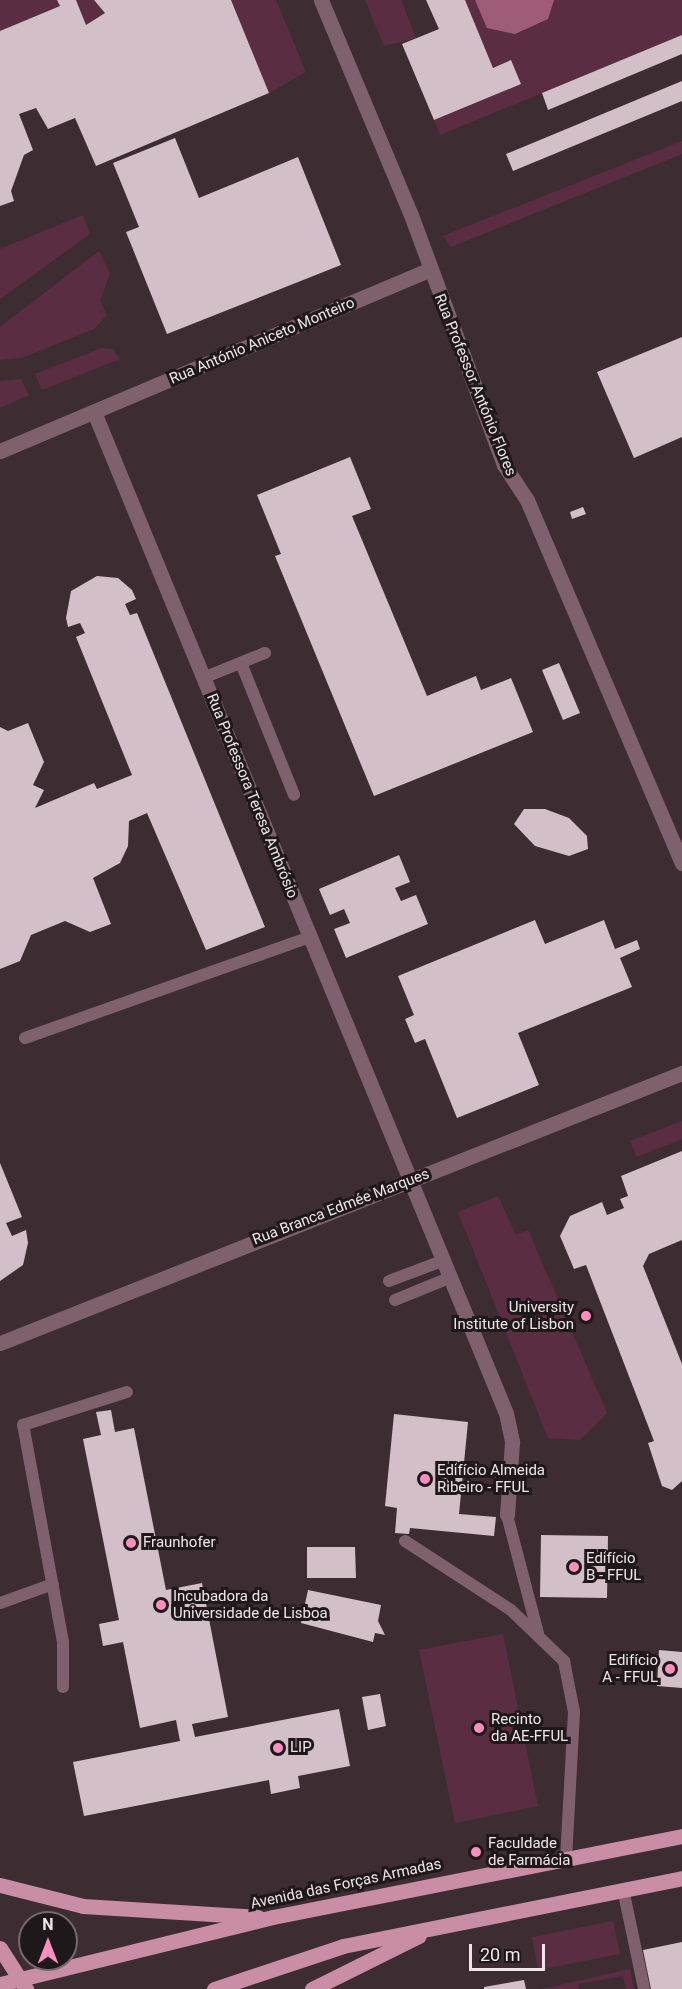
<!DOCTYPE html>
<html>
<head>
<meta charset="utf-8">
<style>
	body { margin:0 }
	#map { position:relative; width:682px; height:1989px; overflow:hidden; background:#3d2d33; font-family:Roboto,sans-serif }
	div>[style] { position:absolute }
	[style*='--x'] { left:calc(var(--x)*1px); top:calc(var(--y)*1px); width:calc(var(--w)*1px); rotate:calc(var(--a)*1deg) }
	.green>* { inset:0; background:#5b2d42 }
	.water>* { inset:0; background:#9e5c79 }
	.building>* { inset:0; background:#d3bfc7 }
	.service>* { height:12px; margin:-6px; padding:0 6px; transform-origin:6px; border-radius:6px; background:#7e616d }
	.minor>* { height:15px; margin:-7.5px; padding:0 7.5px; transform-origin:7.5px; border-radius:7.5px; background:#7e616d }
	.primary>* { height:15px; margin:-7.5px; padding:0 7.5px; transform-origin:7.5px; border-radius:7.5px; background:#c98da6 }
	.dots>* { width:16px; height:16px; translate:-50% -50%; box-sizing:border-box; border:3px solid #1f181b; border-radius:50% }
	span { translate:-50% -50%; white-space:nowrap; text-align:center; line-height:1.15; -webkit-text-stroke:6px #1f181b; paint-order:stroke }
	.street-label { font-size:15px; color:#f0e6e9 }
	.poi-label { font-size:15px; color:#f0e6e9 }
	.right { translate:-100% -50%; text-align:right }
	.left { translate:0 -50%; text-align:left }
	.north { position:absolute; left:18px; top:1911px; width:60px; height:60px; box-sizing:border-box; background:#1f181b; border:2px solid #736a6d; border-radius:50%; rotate:0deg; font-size:16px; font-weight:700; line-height:24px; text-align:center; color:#f0e6e9 }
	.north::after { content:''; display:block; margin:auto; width:21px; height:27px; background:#fd8ec0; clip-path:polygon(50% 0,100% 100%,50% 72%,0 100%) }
	.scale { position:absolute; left:469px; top:1944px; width:76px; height:27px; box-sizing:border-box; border:3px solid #f0e6e9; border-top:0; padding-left:8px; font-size:18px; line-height:21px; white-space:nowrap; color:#f0e6e9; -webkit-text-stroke:4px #1f181b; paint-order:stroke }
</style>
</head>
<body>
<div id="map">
	<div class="green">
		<div style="clip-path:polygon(0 0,57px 0,60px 6px,0 31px)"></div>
		<div style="clip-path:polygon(76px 0,94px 0,105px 13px,86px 25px)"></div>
		<div style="clip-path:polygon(231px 0,276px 0,306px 72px,269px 93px)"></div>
		<div style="clip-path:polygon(365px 0,401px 0,416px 38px,384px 46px)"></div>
		<div style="clip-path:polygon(465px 0,682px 0,682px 35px,440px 135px,434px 120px,521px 84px,511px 60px,493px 68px)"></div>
		<div style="clip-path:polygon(682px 141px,682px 154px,451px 247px,443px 236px)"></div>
		<div style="clip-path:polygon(83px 215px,90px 234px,0 299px,0 249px)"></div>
		<div style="clip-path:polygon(99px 251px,110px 274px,100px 301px,107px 315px,94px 329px,22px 358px,0 360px,0 327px)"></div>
		<div style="clip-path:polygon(102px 348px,113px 349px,120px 359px,42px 390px,35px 374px)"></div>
		<div style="clip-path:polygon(21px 379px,29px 395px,0 408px,0 381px)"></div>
		<div style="clip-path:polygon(682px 1121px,682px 1139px,637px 1157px,630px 1141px)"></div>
		<div style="clip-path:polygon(498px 1196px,516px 1235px,528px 1230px,607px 1413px,580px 1440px,548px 1438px,458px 1212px)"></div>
		<div style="clip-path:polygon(503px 1634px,538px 1806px,455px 1823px,419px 1650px)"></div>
		<div style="clip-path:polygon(613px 1921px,620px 1954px,538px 1970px,532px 1937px)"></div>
		<div style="clip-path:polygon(630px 1969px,634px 1989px,626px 1989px,623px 1976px,578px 1984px,579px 1989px,542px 1989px)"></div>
	</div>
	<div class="water">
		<div style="clip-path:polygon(475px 0,554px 0,548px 19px,515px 34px,487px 28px)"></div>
	</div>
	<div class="building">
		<div style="clip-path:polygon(57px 0,76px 0,86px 25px,105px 13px,94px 0,231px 0,269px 93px,96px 166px,75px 118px,48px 129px,36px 108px,19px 114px,33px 150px,24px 155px,11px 191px,14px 201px,0 206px,0 31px,60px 6px)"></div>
		<div style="clip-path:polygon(426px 0,465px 0,493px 68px,511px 60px,521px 84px,434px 120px,402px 44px,439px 29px)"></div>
		<div style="clip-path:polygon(682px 35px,682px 54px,548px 110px,542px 93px)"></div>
		<div style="clip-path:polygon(682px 81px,682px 101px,513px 171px,506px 154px)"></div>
		<div style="clip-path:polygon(175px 138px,199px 198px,298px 157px,341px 265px,167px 334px,126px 232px,139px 227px,113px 163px)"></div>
		<div style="clip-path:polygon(682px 337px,682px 437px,634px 458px,597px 372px)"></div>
		<div style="clip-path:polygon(350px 457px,371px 509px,352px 516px,427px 696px,476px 676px,481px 690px,511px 678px,533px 732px,374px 796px,275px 556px,281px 554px,257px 495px)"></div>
		<div style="clip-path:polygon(583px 507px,586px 514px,572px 519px,570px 512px)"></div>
		<div style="clip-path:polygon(97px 576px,118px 578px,132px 590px,136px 599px,125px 604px,130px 615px,137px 613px,265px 927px,206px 950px,147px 813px,129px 821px,128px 846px,120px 863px,93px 878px,111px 924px,90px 932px,65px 921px,31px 935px,20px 961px,0 969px,0 727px,8px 731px,28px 723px,44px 762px,33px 785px,44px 790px,35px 808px,94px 783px,97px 789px,132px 775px,76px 637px,85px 633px,80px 623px,68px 627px,66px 618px,71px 591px)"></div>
		<div style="clip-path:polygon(559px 663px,580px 713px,563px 720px,542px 670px)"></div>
		<div style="clip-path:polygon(524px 809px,545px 809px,569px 818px,587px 836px,588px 849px,569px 856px,535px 846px,514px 824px)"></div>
		<div style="clip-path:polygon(399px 855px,410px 882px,395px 888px,401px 901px,416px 895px,428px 924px,346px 958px,334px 929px,350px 923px,344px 909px,330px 915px,319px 889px)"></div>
		<div style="clip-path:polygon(535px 920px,545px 944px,604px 920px,615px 949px,637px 940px,640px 949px,620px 958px,632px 987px,518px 1033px,539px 1085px,457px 1118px,425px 1039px,415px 1043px,405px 1019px,414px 1015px,398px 976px)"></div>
		<div style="clip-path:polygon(682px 1151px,682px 1240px,649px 1254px,643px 1266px,682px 1364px,682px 1481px,672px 1490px,662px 1486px,648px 1443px,654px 1441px,586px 1265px,574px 1269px,560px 1236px,570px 1216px,602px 1202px,607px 1215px,624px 1208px,620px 1199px,628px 1196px,621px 1176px)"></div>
		<div style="clip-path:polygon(0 1163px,22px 1217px,6px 1223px,12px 1236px,26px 1230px,28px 1243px,23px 1265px,0 1281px)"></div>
		<div style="clip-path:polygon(111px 1410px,115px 1432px,134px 1428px,166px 1590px,202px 1583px,228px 1717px,192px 1724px,195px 1737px,339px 1709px,350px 1766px,298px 1776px,300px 1788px,271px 1794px,269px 1780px,84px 1816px,73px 1762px,180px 1741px,176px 1720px,140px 1728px,123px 1642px,103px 1646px,99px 1624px,119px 1620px,83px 1439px,101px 1435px,96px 1412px)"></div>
		<div style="clip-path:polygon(394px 1414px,468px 1422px,459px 1514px,496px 1517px,494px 1536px,410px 1528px,409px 1534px,395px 1533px,397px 1508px,385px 1506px)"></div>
		<div style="clip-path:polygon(541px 1535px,608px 1536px,607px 1598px,540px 1597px)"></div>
		<div style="clip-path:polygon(307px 1547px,355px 1547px,356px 1578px,307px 1578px)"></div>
		<div style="clip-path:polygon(308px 1590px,381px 1605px,378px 1621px,385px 1635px,375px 1633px,373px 1642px,301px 1623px)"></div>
		<div style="clip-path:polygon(659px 1650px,682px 1652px,682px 1688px,657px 1686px)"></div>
		<div style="clip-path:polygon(380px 1694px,386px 1726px,368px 1730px,362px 1697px)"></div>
		<div style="clip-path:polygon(682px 1942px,682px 1989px,651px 1989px,643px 1950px)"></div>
		<div style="clip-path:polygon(524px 1980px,526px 1989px,484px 1989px,484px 1987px)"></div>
	</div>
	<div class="service">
		<div style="--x:241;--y:663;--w:142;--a:68.1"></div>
		<div style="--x:203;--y:678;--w:67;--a:-22"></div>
		<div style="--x:25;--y:1038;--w:302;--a:-19.5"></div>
		<div style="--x:389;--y:1281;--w:57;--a:-20.7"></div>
		<div style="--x:395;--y:1300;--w:58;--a:-22.2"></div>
		<div style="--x:507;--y:1515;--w:122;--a:75.3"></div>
		<div style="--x:405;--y:1541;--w:126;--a:33.1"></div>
		<div style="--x:511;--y:1610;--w:74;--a:43.9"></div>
		<div style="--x:564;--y:1661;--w:52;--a:78.9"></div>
		<div style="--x:574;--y:1712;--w:146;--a:93.1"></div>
		<div style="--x:0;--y:1603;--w:56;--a:-19.7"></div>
		<div style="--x:63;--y:1687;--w:45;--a:-90"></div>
		<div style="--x:63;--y:1642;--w:221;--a:-100.4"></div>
		<div style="--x:23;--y:1425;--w:109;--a:-17.6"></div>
		<div style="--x:623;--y:1889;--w:102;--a:78.1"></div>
	</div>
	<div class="minor">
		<div style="--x:321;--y:0;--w:233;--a:67.3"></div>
		<div style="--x:411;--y:215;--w:267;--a:69.6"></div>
		<div style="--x:504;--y:465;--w:42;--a:56.7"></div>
		<div style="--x:527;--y:500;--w:395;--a:66.9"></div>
		<div style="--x:94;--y:412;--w:1082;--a:67.63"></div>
		<div style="--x:506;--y:1413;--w:30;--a:78"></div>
		<div style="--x:512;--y:1442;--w:73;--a:93.9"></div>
		<div style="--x:0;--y:451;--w:467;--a:-22.9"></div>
		<div style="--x:0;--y:1343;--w:734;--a:-21.6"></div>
	</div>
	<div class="primary">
		<div style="--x:0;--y:1885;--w:86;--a:14.2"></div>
		<div style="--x:83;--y:1906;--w:175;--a:3.6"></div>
		<div style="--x:0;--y:1948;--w:49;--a:57.6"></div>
		<div style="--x:0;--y:1984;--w:281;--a:-13.8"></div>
		<div style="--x:273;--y:1917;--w:417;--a:-11.2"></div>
		<div style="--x:214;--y:1989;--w:136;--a:-18.4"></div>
		<div style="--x:343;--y:1946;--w:346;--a:-11.3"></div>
		<div style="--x:312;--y:1989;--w:119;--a:-26.4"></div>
	</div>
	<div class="dots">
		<div style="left:586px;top:1316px;background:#fd8ec0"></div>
		<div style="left:425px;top:1479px;background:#fd8ec0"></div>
		<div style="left:131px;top:1543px;background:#fd8ec0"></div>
		<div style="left:574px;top:1567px;background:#fd8ec0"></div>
		<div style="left:161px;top:1605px;background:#fd8ec0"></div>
		<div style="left:670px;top:1669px;background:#fd8ec0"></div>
		<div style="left:479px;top:1728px;background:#fd8ec0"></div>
		<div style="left:278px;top:1748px;background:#fd8ec0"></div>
		<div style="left:476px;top:1852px;background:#fd8ec0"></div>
	</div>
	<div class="street-label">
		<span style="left:262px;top:341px;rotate:-23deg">Rua António Aniceto Monteiro</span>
		<span style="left:475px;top:385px;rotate:68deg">Rua Professor António Flores</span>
		<span style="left:252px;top:796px;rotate:68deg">Rua Professora Teresa Ambrósio</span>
		<span style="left:341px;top:1207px;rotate:-21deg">Rua Branca Edmée Marques</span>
		<span style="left:346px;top:1884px;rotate:-12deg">Avenida das Forças Armadas</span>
	</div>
	<div class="poi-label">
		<span class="right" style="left:574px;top:1316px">University<br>Institute of Lisbon</span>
		<span class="left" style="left:437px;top:1479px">Edifício Almeida<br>Ribeiro - FFUL</span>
		<span class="left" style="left:143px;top:1543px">Fraunhofer</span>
		<span class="left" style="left:586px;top:1567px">Edifício<br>B - FFUL</span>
		<span class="left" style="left:173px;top:1605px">Incubadora da<br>Universidade de Lisboa</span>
		<span class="right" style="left:658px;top:1669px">Edifício<br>A - FFUL</span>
		<span class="left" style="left:491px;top:1728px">Recinto<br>da AE-FFUL</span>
		<span class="left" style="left:290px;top:1748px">LIP</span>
		<span class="left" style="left:488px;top:1852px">Faculdade<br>de Farmácia</span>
	</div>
	<div class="north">N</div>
	<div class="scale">20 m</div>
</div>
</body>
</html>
